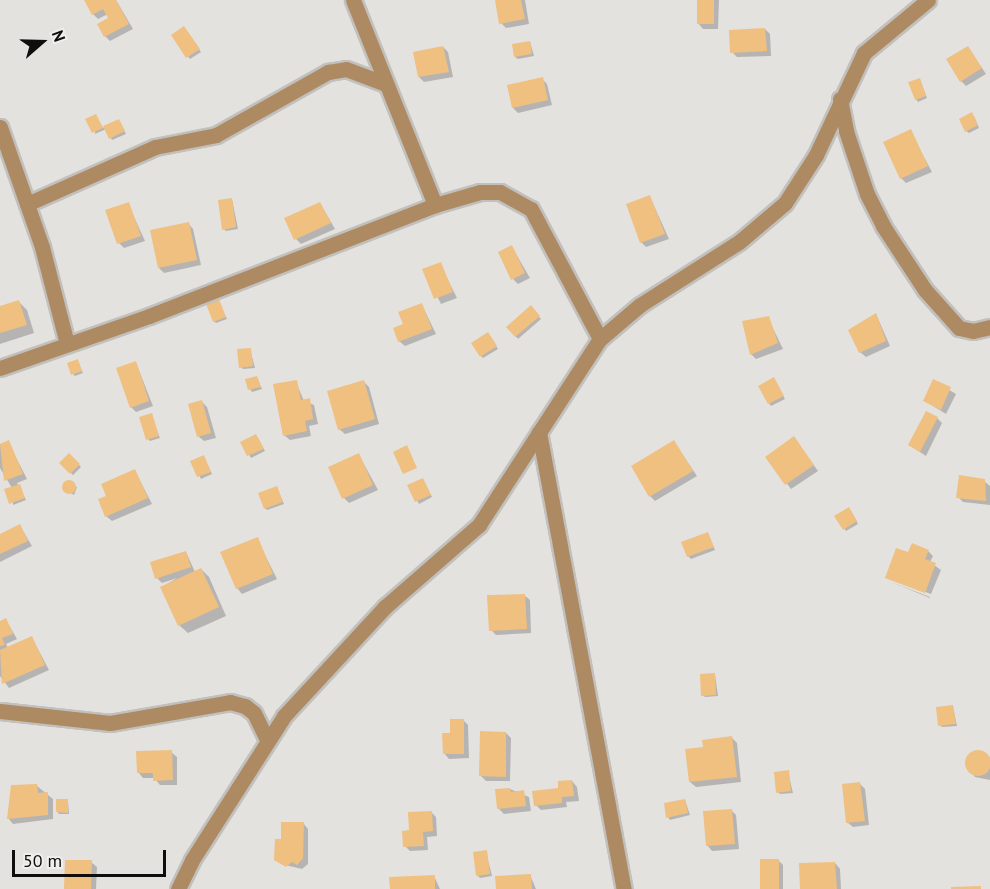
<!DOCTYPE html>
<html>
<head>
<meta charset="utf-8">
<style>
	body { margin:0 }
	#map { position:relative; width:990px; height:889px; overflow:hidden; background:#e4e2df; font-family:"PT Sans",sans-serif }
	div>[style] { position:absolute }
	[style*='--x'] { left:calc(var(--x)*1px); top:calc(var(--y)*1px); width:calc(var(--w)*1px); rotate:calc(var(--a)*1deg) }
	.shadow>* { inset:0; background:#0003 }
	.building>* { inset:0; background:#efc080 }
	.round { border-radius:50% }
	.roads { filter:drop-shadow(2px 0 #c2c0bd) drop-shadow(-2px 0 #c2c0bd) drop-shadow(0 2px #c2c0bd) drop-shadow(0 -2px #c2c0bd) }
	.street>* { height:15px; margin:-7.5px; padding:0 7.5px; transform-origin:7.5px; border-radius:7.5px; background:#ae8a62 }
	span { translate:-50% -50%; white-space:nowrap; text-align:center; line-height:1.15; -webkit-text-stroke:4.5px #f1efec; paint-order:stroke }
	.north { position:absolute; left:12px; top:12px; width:60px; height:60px; -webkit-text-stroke:4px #f1efec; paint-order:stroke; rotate:70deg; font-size:16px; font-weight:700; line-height:24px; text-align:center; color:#0f0e0d }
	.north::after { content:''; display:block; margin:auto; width:21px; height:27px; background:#0f0e0d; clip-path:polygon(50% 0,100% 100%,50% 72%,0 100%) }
	.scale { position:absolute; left:12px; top:850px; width:154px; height:27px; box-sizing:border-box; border:3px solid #0f0e0d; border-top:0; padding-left:8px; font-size:18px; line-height:21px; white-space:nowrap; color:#0f0e0d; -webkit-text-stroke:4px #f1efec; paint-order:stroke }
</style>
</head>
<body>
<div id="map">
	<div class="shadow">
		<div style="clip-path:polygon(101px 0,116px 0,133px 29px,110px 41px,105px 36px,110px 19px,108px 14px,98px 19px,93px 14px)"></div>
		<div style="clip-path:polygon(496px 0,525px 0,529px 24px,506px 28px,501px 23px)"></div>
		<div style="clip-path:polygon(699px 0,719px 0,718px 29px,703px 29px,698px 23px)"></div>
		<div style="clip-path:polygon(765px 29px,770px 34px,771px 56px,737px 57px,732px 52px)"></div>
		<div style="clip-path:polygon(186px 30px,201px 52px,190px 59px,173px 36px)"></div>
		<div style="clip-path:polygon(530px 42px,534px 56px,518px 59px,515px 57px)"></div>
		<div style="clip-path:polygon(443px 47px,448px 52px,453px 77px,424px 82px,419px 77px)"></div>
		<div style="clip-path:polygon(968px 47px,986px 74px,966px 86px,961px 81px)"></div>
		<div style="clip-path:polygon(542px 79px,547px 84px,552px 105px,518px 113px,513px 108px)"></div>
		<div style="clip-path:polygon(921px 82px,927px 98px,918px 102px,916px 99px)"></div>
		<div style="clip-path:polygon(96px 116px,103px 128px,119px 121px,126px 134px,112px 140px,106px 129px,95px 134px)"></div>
		<div style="clip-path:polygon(974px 116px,979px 128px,969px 133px,966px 131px)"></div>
		<div style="clip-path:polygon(910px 131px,932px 172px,906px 183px,901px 178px)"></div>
		<div style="clip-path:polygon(650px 197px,669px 239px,646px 247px,641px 242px)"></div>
		<div style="clip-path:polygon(232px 199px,238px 229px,226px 231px,224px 229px)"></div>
		<div style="clip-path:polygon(320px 203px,335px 229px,301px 244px,296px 239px)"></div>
		<div style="clip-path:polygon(128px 204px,145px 241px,124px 248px,119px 243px)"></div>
		<div style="clip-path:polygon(188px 223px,193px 229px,201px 265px,164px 273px,159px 268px)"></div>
		<div style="clip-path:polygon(512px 247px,530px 278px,518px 284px,513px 279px)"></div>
		<div style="clip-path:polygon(440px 264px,457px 298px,441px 304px,424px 270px)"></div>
		<div style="clip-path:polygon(218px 301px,227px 319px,216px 323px,214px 321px)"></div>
		<div style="clip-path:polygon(19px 302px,27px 310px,34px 333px,0 344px,0 308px)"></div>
		<div style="clip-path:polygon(422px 305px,436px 334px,405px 346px,399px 341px,405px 325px)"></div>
		<div style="clip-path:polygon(531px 307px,541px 319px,518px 339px,508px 327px)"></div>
		<div style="clip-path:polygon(876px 314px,890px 346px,866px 357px,860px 352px)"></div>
		<div style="clip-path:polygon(768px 318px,783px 349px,756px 359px,751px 354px)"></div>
		<div style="clip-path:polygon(490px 336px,498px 349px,483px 358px,481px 356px)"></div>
		<div style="clip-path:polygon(250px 349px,255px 368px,243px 369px,241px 367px)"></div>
		<div style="clip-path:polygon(77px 360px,83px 373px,75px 376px,73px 374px)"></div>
		<div style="clip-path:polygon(136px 363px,153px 406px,136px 412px,131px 407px)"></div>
		<div style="clip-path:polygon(257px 378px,262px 389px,252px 392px,250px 389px)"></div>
		<div style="clip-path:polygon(774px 379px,785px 399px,771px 406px,769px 403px)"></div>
		<div style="clip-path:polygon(934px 381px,956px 394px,946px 414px,925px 401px)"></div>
		<div style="clip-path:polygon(296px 382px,304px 401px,314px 405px,318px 424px,309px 426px,311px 436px,290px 440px,284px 435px)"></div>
		<div style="clip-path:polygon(364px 382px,369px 387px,379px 424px,345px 434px,339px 429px)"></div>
		<div style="clip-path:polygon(202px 402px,207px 407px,216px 438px,204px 441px,198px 436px)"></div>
		<div style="clip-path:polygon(151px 415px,160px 438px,150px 441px,148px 439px)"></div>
		<div style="clip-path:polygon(937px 418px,942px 423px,926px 456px,909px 445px)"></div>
		<div style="clip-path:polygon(258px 438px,265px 451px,251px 458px,242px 442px)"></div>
		<div style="clip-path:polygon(794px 438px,818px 471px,791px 489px,767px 457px)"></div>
		<div style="clip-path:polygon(8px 442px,27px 479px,17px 483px,26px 500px,13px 505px,12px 488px,0 468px,0 445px)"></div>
		<div style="clip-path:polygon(674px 442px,697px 476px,655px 501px,650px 496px)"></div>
		<div style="clip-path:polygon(69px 455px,81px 467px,73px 475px,62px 463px)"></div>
		<div style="clip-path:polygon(359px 455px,378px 490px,349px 503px,344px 498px)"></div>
		<div style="clip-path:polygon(205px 459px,212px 474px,201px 479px,192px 462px)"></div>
		<div style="clip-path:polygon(135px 471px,152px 504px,112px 521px,106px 516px,108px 497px)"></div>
		<div style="clip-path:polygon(423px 480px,432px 497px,419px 504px,409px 486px)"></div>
		<div style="clip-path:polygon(984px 481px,990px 486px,990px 505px,963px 502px,958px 497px)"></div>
		<div style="clip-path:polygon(68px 482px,77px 487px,74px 495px,64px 489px)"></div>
		<div style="clip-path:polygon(277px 488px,284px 504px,267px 510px,265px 508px)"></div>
		<div style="clip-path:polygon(851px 511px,858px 524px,846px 531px,836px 517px)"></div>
		<div style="clip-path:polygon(20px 526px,32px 546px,0 562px,0 535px)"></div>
		<div style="clip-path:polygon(708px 534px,715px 550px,691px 559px,688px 556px)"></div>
		<div style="clip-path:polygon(257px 539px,277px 579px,242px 594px,237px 588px)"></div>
		<div style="clip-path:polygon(928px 551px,933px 556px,930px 562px,941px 570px,931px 594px,886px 578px,909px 554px)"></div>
		<div style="clip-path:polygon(186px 552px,195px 572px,201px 569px,209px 577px,226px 616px,188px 633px,180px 626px,162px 587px,177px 578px,162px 583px,157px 578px)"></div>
		<div style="clip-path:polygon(891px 582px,930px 597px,930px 598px)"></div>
		<div style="clip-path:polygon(524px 595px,530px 600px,531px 633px,496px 635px,491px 630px)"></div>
		<div style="clip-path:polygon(6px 620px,17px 639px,6px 644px,8px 648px,32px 638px,49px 670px,9px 688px,0 676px,0 622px)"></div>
		<div style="clip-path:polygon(715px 675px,718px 696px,705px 697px,703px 695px)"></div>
		<div style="clip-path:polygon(953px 707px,957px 726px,942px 727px,940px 725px)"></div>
		<div style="clip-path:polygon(463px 720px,468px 725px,469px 758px,449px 759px,444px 753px)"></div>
		<div style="clip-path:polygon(506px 733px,511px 738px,510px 781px,486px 781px,481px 776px)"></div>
		<div style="clip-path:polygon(732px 738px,737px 743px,741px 782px,696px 787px,690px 782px,704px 749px)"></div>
		<div style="clip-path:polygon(171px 752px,177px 757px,177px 785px,160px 785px,154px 778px,143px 778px,138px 772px)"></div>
		<div style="clip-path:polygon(980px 752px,990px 759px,990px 780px,975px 777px,967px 764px,973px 753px)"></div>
		<div style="clip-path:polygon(788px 772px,793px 793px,780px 794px,778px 792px)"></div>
		<div style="clip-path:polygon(572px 781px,577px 787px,579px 801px,566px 802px,567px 807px,541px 810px,536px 805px)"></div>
		<div style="clip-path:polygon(860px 784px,865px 789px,869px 825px,853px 827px,847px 822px)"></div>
		<div style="clip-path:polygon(37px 786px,53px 799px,53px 819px,13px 824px,8px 818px)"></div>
		<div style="clip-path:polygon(510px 789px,529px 797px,531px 811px,504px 814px,499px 809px)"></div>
		<div style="clip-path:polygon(685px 800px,690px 815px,670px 820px,668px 817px)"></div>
		<div style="clip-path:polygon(68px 801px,69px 814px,59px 814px,57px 811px)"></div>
		<div style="clip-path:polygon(731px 810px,736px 815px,739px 849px,712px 851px,707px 845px)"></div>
		<div style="clip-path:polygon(431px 812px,436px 817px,437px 836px,427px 837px,428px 850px,410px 851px,405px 846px,411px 832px)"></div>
		<div style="clip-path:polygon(303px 823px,308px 829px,308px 864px,302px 869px,281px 864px,276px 859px,282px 841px)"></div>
		<div style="clip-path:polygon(486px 852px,492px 876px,480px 878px,478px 876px)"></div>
		<div style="clip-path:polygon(778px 860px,783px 865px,783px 889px,761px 889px)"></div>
		<div style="clip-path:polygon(91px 862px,97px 867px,96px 889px,66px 889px)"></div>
		<div style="clip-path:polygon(835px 863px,840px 869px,841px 889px,802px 889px)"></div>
		<div style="clip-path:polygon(530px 875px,536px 889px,497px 889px)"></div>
		<div style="clip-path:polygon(434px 876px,440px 889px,391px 889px)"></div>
	</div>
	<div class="building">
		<div style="clip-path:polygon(84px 0,116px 0,129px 24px,104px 37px,97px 24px,108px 18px,103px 9px,92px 15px)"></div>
		<div style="clip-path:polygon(495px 0,521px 0,525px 19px,499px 24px)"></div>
		<div style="clip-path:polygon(697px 0,714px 0,714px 24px,697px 24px)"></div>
		<div style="clip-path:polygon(184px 26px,200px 49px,186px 58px,171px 35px)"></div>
		<div style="clip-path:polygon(765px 28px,767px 51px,730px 53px,729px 30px)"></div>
		<div style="clip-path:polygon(530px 41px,532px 54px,514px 57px,512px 44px)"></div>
		<div style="clip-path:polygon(443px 46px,449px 72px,418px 77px,413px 52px)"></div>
		<div style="clip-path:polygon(968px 46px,982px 68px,960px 82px,946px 59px)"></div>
		<div style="clip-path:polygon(543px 77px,548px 100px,512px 108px,507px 85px)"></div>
		<div style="clip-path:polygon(920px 78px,926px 96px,915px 100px,908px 82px)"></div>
		<div style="clip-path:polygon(972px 112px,978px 125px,965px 132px,959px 119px)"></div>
		<div style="clip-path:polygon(96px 114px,103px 128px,92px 133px,85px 119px)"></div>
		<div style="clip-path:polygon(119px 119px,125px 131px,109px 139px,103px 126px)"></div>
		<div style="clip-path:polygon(911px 129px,928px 166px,900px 179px,883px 142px)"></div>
		<div style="clip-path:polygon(650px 195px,665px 234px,640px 243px,626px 204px)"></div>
		<div style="clip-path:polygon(232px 198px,236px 227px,222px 230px,218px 200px)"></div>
		<div style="clip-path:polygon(129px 202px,141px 236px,117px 244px,105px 210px)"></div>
		<div style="clip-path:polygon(320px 202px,331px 223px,294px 240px,284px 218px)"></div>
		<div style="clip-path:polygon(189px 222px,197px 260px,158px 268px,150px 230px)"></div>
		<div style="clip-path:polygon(512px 245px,525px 273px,511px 280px,498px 252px)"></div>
		<div style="clip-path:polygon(441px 262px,453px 292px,434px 299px,422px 269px)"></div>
		<div style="clip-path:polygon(219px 299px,226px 317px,213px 322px,206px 304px)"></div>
		<div style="clip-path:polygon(19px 300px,27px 325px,0 333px,0 306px)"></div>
		<div style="clip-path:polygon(422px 303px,432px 329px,398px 342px,393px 328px,403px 324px,398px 312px)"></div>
		<div style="clip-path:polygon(531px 305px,540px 316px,515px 337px,506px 327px)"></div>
		<div style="clip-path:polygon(876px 313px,886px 341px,859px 353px,848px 330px)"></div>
		<div style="clip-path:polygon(769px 316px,778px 343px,750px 355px,742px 321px)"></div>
		<div style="clip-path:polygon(488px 332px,497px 346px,480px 357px,471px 343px)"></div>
		<div style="clip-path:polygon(251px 348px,253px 366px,239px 368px,237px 349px)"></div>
		<div style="clip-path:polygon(78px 359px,82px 371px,71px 375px,67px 363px)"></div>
		<div style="clip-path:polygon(136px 361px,149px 401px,130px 408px,116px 368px)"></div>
		<div style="clip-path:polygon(257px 376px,261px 387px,248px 390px,245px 379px)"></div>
		<div style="clip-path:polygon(774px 377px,784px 396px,768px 404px,758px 386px)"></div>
		<div style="clip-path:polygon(933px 379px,951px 387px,941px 410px,923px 401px)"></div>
		<div style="clip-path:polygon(297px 380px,301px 400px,310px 398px,313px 419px,305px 421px,307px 431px,283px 436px,273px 384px)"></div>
		<div style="clip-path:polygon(364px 380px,375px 419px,338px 430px,327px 391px)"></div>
		<div style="clip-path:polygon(202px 400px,211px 433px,197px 437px,188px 404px)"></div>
		<div style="clip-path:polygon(926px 411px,938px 417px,920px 452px,908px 445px)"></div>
		<div style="clip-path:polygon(152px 413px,159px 436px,146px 440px,139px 417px)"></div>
		<div style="clip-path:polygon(256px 434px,264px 449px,247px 456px,240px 442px)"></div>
		<div style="clip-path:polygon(794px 436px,814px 465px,785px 485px,765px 457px)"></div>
		<div style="clip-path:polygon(9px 440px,23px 474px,4px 481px,0 444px)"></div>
		<div style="clip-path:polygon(674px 440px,693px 471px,649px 497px,631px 466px)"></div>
		<div style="clip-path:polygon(407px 445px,417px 468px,403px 474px,393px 452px)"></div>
		<div style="clip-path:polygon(69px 453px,80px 464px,70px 474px,59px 463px)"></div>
		<div style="clip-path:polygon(359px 453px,373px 485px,342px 499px,328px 467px)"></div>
		<div style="clip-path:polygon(204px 455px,211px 472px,197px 477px,190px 461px)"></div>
		<div style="clip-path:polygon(135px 469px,148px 498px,105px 517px,98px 499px,106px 496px,101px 484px)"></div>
		<div style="clip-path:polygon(959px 475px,985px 479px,986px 501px,956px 498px)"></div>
		<div style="clip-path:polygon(423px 478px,431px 495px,415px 502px,407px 485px)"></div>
		<div class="round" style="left:62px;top:480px;width:14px;height:14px"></div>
		<div style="clip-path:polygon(20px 484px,25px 498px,9px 504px,4px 489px)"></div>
		<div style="clip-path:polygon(277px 486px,283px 502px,264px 509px,258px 493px)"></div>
		<div style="clip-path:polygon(849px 507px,857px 521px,843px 530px,834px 516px)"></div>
		<div style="clip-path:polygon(20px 524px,28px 541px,0 554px,0 534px)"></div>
		<div style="clip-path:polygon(708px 532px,714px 547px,687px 557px,681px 542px)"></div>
		<div style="clip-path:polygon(258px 537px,273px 574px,236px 589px,220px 552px)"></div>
		<div style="clip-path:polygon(912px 543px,929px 550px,925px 559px,936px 563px,925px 593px,885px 578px,896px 548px,908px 552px)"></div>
		<div style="clip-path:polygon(186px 551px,191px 567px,155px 579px,150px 562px)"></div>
		<div style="clip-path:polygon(201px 568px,219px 607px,178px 626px,160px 587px)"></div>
		<div style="clip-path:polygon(525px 594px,527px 629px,489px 631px,487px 595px)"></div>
		<div style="clip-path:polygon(6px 618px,13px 634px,2px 638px,5px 645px,0 646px,0 621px)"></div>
		<div style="clip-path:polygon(32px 636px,45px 665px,2px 684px,0 650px)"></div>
		<div style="clip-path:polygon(715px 673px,716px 695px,701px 696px,700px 674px)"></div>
		<div style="clip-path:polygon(953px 705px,956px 724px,938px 726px,936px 707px)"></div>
		<div style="clip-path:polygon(450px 719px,464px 719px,464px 754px,443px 754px,442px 733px,450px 733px)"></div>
		<div style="clip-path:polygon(480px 731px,506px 732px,506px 777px,479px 776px)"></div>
		<div style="clip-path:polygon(732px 736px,737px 777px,689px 782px,685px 749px,703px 747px,702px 740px)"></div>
		<div class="round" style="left:965px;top:750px;width:26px;height:26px"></div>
		<div style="clip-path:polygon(172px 750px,173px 780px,153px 781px,153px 773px,137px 773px,136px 751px)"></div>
		<div style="clip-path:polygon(789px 770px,791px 791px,776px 793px,774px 772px)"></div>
		<div style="clip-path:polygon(572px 780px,574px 796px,562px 797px,562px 803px,534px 806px,532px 791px,558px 788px,558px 781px)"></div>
		<div style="clip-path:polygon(860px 782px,865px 821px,846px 823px,842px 784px)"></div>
		<div style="clip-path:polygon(37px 784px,38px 793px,48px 792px,48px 815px,7px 819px,11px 785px)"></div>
		<div style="clip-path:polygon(510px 788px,511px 792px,524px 790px,526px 806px,497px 809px,495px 789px)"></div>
		<div style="clip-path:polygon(56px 799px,68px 799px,68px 813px,56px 812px)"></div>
		<div style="clip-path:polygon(685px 799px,688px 813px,666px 818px,664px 803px)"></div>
		<div style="clip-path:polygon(732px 809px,735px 844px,706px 846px,703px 811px)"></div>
		<div style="clip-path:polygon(432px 811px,433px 831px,423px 832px,424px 846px,403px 847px,402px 831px,409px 830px,408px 812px)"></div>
		<div style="clip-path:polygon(281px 822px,304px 822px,303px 858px,297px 865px,292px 862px,286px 867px,274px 860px,275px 839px,281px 839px)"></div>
		<div style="clip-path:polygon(487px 850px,490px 874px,476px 876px,473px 852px)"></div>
		<div style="clip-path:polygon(760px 859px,779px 859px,779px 889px,760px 889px)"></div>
		<div style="clip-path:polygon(65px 860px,92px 860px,91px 889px,64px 889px)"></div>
		<div style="clip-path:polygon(835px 862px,837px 889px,800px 889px,799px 863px)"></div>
		<div style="clip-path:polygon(531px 874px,532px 889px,496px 889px,495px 876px)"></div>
		<div style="clip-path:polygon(435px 875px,435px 889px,390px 889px,389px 877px)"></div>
		<div style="clip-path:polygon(981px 886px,981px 889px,951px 889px,951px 887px)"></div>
	</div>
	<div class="roads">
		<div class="street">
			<div style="--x:353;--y:0;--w:221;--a:68.2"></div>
			<div style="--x:840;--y:99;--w:33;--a:79"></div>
			<div style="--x:846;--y:131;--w:66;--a:71.6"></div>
			<div style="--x:867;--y:194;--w:36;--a:63"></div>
			<div style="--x:883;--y:226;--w:77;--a:56.7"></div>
			<div style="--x:925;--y:290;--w:51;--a:48.2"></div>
			<div style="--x:959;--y:328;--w:14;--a:12"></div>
			<div style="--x:973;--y:331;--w:17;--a:-13"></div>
			<div style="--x:0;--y:127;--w:127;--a:70.7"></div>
			<div style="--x:42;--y:247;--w:100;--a:75.5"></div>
			<div style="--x:27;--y:204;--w:140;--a:-24"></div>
			<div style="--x:155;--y:147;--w:62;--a:-11.1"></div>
			<div style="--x:216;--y:135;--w:129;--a:-29.4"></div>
			<div style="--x:328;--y:72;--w:18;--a:-9"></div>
			<div style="--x:346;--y:69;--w:43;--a:20.6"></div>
			<div style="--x:0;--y:368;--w:158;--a:-19.2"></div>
			<div style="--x:149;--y:316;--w:307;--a:-21.2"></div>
			<div style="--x:435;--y:205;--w:47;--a:-16.1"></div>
			<div style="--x:480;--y:192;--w:20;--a:0"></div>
			<div style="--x:500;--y:192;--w:35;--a:29"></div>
			<div style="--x:531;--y:209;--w:147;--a:62"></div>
			<div style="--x:539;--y:432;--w:465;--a:79.5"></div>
			<div style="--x:0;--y:711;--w:111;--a:6.2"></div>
			<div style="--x:110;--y:723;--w:122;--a:-9.9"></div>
			<div style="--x:230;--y:702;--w:16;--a:15"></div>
			<div style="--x:245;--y:706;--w:11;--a:38"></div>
			<div style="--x:254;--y:713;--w:30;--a:64"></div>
			<div style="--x:178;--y:889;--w:32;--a:-64"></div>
			<div style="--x:192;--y:860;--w:171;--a:-57.4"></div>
			<div style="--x:284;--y:716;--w:149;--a:-47.2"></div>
			<div style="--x:385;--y:607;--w:125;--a:-41.1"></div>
			<div style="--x:479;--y:525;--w:222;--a:-57"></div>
			<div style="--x:600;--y:339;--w:52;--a:-40.4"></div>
			<div style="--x:640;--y:305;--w:117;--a:-32.5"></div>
			<div style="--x:739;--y:242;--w:60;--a:-40.3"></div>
			<div style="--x:785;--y:203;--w:57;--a:-57.1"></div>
			<div style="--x:816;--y:155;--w:113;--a:-64.8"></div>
			<div style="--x:864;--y:53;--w:83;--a:-39.6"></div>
		</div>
	</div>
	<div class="north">N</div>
	<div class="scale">50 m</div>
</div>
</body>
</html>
